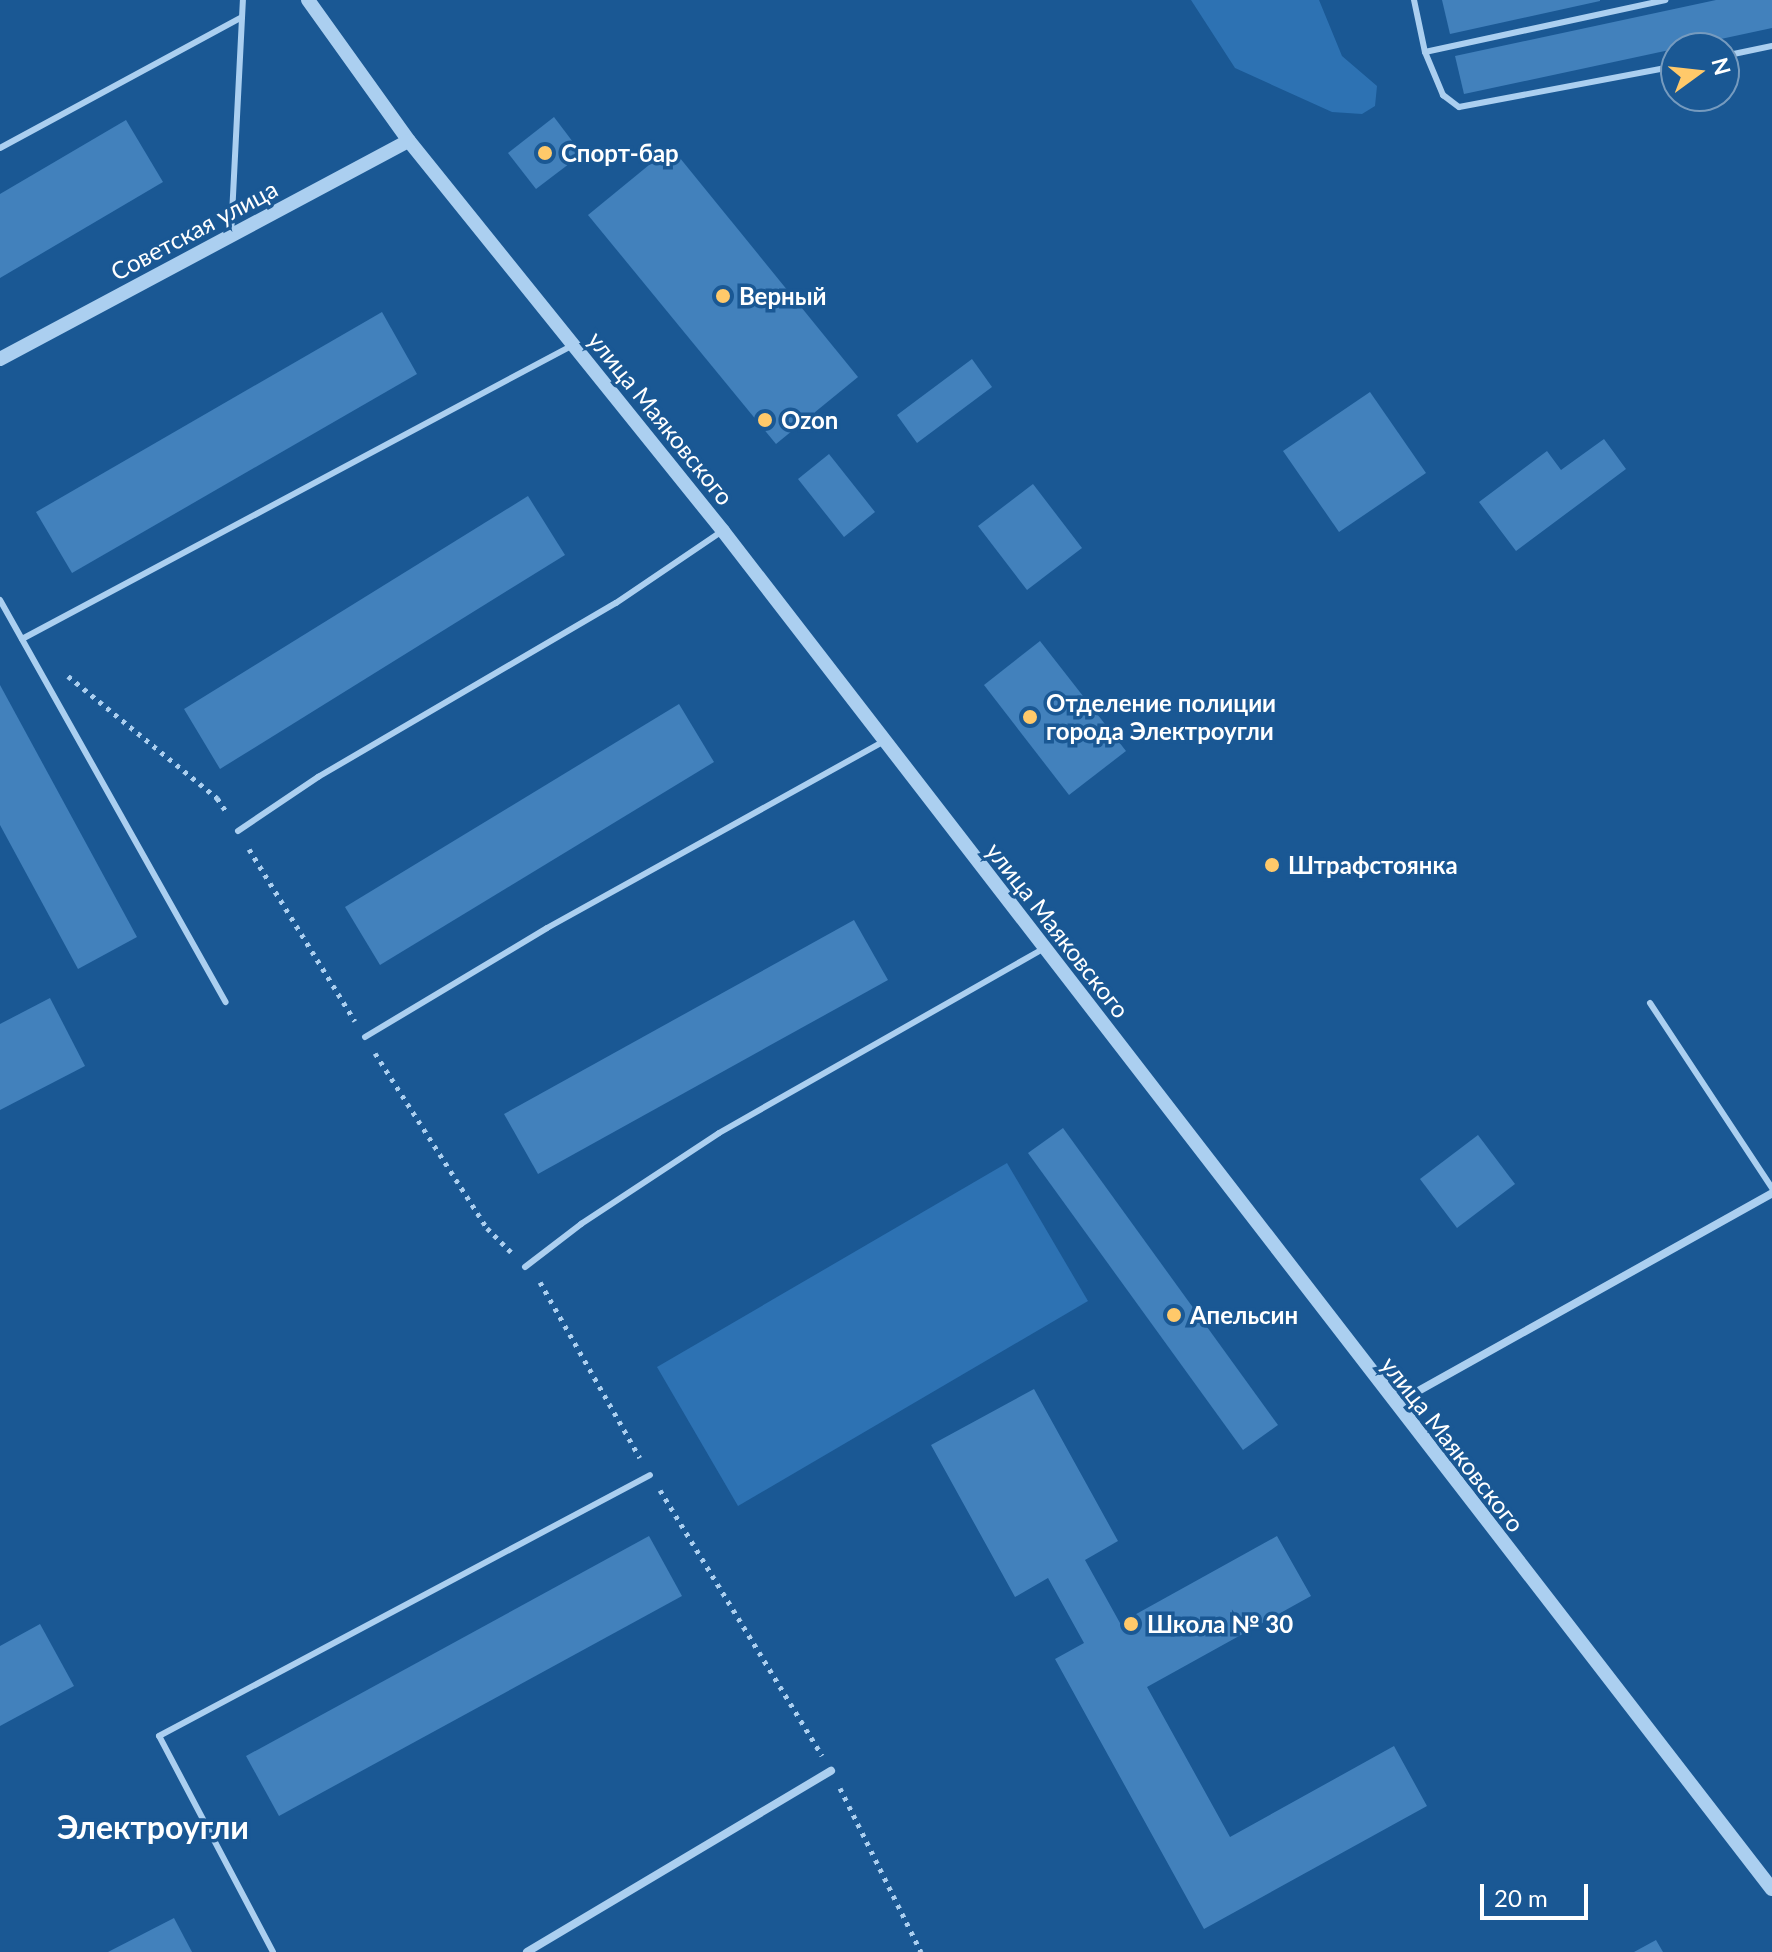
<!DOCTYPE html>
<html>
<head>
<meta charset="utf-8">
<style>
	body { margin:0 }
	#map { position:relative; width:1772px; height:1952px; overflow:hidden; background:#1a5894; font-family:Lato,sans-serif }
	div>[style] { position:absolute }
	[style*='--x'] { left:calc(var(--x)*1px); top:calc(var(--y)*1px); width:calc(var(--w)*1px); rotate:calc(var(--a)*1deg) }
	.green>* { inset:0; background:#2d72b3 }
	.building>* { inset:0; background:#4281bc }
	.path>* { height:5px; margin-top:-2.5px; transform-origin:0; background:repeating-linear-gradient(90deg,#abcff0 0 4px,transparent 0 10px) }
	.service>* { height:6px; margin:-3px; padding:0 3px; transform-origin:3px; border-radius:3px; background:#abcff0 }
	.minor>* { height:8px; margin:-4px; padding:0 4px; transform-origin:4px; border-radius:4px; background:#abcff0 }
	.tertiary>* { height:14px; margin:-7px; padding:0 7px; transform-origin:7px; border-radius:7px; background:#abcff0 }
	.dots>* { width:22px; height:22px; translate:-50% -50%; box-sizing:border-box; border:4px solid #1a5894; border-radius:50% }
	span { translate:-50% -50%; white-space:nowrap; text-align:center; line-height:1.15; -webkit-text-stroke:7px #1a5894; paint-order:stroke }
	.poi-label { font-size:24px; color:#fff; font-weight:700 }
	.left { translate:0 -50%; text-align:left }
	.street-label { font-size:24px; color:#fff }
	.district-label { font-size:32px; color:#fff; font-weight:700 }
	.north { position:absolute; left:1660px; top:32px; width:80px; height:80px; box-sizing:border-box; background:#1a5894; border:2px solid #769bbf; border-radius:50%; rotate:75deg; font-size:22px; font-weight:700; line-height:32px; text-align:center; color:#fff }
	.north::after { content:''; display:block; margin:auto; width:28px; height:36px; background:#ffc96a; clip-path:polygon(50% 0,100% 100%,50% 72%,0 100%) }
	.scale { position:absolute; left:1480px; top:1884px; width:108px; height:36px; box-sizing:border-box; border:4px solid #fff; border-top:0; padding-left:10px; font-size:24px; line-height:28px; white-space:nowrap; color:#fff; -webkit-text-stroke:6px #1a5894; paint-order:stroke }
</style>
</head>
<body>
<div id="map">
	<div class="green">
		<div style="clip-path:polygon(1191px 0,1319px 0,1342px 56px,1377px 86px,1375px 106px,1362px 114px,1332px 112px,1235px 68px)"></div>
		<div style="clip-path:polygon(1007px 1163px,1088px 1301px,738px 1506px,657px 1367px)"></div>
	</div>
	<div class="building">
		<div style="clip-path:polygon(1442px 0,1600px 0,1600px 1px,1450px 34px)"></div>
		<div style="clip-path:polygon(1716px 0,1772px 0,1772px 28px,1464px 94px,1455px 56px)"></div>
		<div style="clip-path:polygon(554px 117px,582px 154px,536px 189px,508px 153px)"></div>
		<div style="clip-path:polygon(126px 120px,163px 182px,0 278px,0 194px)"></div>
		<div style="clip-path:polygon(671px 147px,858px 377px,776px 444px,588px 215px)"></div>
		<div style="clip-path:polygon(382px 312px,417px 374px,72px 573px,36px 512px)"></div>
		<div style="clip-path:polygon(972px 359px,992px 387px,917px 443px,897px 415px)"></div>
		<div style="clip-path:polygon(1370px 392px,1426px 473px,1339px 532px,1283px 451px)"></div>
		<div style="clip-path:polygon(1604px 439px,1626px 469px,1516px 551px,1479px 502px,1547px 451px,1561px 470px)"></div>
		<div style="clip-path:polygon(829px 454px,875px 512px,844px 537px,798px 479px)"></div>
		<div style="clip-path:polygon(1033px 484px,1082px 548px,1027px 590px,978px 526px)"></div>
		<div style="clip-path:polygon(528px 496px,565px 555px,220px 769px,184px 709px)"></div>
		<div style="clip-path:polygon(1040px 641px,1126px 751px,1069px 795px,984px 685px)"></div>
		<div style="clip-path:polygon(0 685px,137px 937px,78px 969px,0 825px)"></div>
		<div style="clip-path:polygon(679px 704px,714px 762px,380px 965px,345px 907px)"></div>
		<div style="clip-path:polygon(854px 920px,888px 980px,538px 1174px,504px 1114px)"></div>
		<div style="clip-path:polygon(50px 998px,85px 1066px,0 1110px,0 1024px)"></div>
		<div style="clip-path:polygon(1063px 1128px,1278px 1425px,1243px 1450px,1028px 1153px)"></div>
		<div style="clip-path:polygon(1478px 1135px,1515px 1184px,1457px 1228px,1420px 1179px)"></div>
		<div style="clip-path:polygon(1034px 1389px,1118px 1541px,1085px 1560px,1120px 1623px,1277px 1536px,1311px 1596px,1147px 1687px,1230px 1837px,1394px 1746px,1427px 1806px,1204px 1929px,1055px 1659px,1084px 1643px,1048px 1578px,1015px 1597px,931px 1445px)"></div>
		<div style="clip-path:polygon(649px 1536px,682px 1596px,279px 1816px,246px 1756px)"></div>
		<div style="clip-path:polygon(40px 1624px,74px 1686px,0 1726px,0 1646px)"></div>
		<div style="clip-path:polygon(174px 1918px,192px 1952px,108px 1952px)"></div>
		<div style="clip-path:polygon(1656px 1940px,1663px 1952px,1634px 1952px)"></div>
	</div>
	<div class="path">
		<div style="--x:68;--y:676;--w:193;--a:39.3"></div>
		<div style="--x:217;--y:798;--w:18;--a:56"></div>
		<div style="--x:249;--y:849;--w:202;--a:58.4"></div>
		<div style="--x:375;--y:1053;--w:208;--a:57.4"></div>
		<div style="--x:487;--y:1228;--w:34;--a:45"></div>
		<div style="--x:540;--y:1282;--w:202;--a:60.4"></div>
		<div style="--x:660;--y:1490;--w:311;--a:58.6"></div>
		<div style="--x:840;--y:1788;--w:183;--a:63.7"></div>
	</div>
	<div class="service">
		<div style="--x:1414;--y:0;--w:53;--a:78.1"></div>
		<div style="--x:1425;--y:52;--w:47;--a:67.3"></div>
		<div style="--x:1443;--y:95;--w:20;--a:37"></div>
		<div style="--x:1459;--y:107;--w:221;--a:-10.7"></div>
		<div style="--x:1425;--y:52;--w:246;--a:-12.2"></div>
		<div style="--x:1724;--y:56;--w:49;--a:-11.8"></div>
		<div style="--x:0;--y:148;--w:275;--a:-28.4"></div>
		<div style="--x:231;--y:235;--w:235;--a:-87.1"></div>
		<div style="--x:0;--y:600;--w:461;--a:60.7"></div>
		<div style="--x:22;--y:639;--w:625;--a:-28.08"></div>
		<div style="--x:238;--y:831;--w:97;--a:-34"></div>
		<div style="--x:318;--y:777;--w:345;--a:-30.3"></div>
		<div style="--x:616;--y:603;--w:127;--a:-34.1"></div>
		<div style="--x:1650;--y:1003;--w:222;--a:56.6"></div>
		<div style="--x:365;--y:1037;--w:212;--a:-30.9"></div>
		<div style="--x:547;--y:928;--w:384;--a:-29"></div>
		<div style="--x:525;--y:1267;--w:71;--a:-37.5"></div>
		<div style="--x:581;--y:1224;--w:165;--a:-33.4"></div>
		<div style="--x:719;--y:1133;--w:373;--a:-29.6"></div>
		<div style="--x:273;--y:1952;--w:244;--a:-117.8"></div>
		<div style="--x:159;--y:1736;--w:556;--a:-27.99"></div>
	</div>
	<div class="minor">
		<div style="--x:1395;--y:1404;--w:432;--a:-29.2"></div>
		<div style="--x:527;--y:1952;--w:354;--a:-30.8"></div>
	</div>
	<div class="tertiary">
		<div style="--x:308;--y:0;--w:173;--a:54.4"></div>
		<div style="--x:409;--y:141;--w:501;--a:51.16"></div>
		<div style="--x:723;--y:531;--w:1716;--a:52.32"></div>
		<div style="--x:0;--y:359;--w:463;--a:-28.1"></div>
	</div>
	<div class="dots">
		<div style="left:545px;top:153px;background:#ffc96a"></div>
		<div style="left:723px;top:296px;background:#ffc96a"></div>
		<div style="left:765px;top:420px;background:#ffc96a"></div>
		<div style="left:1030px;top:717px;background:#ffc96a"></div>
		<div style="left:1272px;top:865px;background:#ffc96a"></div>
		<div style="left:1174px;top:1315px;background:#ffc96a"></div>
		<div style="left:1131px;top:1624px;background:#ffc96a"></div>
	</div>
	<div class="poi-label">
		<span class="left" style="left:561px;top:153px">Спорт-бар</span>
		<span class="left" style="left:739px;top:296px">Верный</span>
		<span class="left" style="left:781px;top:420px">Ozon</span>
		<span class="left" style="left:1046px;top:717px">Отделение полиции<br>города Электроугли</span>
		<span class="left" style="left:1288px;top:865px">Штрафстоянка</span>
		<span class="left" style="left:1190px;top:1315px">Апельсин</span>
		<span class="left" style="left:1147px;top:1624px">Школа № 30</span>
	</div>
	<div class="street-label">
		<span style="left:194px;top:230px;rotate:-28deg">Советская улица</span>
		<span style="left:661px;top:418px;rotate:51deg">улица Маяковского</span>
		<span style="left:1058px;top:930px;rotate:52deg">улица Маяковского</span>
		<span style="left:1453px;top:1444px;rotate:52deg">улица Маяковского</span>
	</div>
	<div class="district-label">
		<span style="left:153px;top:1827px">Электроугли</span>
	</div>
	<div class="north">N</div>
	<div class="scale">20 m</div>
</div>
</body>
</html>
